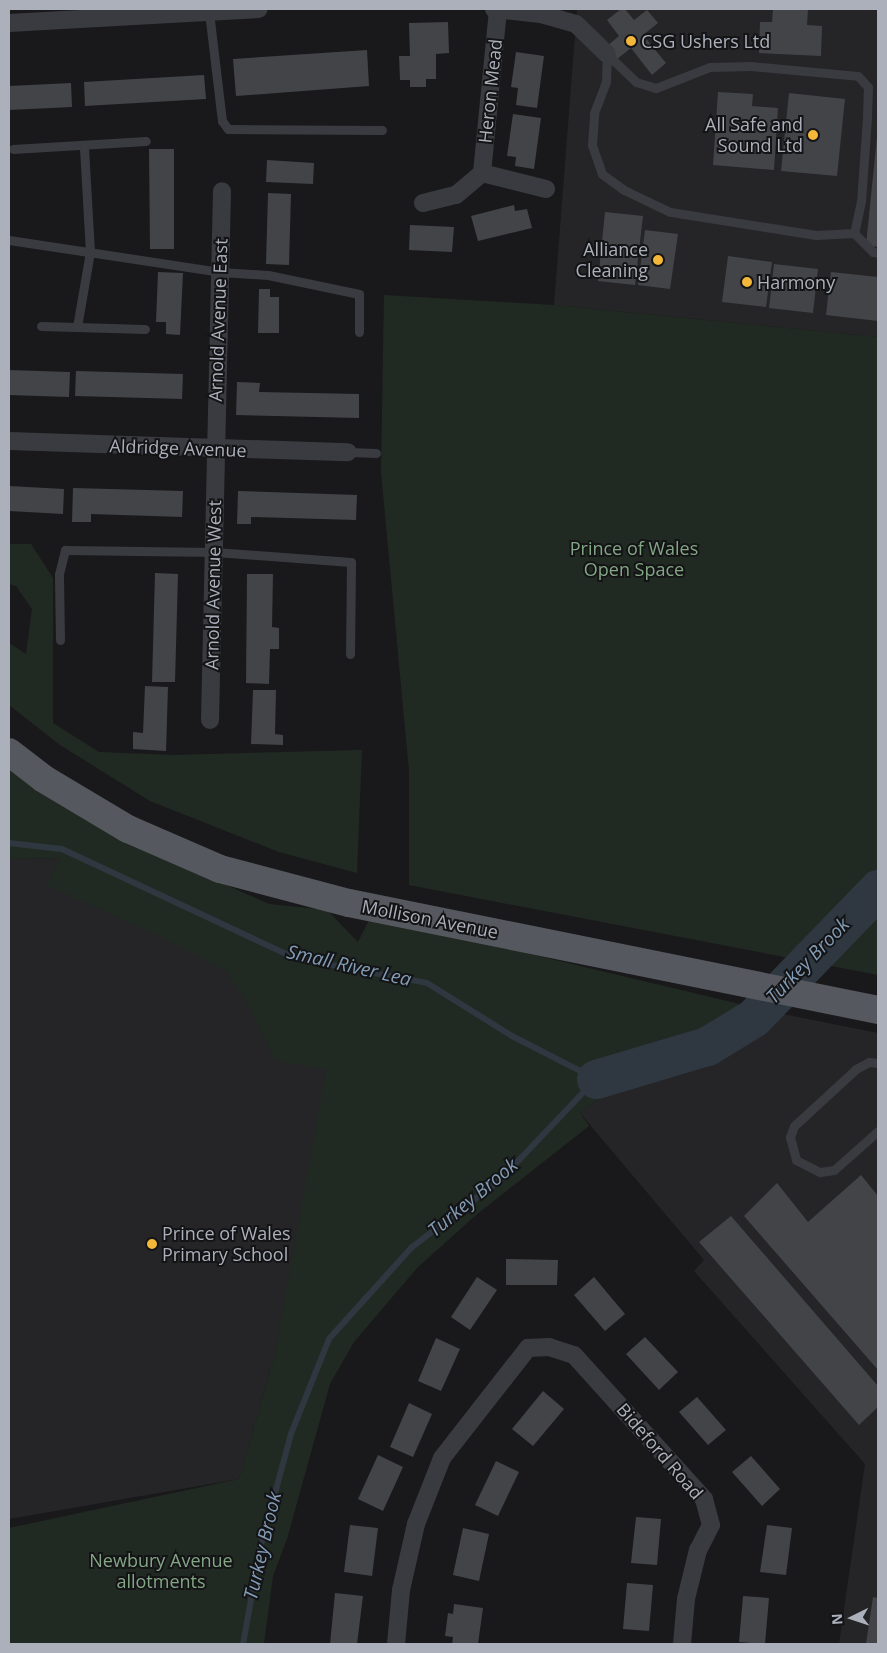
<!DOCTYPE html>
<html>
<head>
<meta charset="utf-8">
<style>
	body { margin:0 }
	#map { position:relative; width:887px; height:1653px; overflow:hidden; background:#19191b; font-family:"Open Sans",sans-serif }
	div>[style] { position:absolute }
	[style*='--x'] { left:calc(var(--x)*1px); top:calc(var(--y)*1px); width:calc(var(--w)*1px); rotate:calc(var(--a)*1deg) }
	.built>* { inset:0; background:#252528 }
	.green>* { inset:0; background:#212a22 }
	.stream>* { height:6px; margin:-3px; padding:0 3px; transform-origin:3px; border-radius:3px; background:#2f3840 }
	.river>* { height:39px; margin:-19.5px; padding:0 19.5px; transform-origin:19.5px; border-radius:19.5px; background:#2f3840 }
	.building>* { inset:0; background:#434448 }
	.lane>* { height:9px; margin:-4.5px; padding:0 4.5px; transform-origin:4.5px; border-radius:4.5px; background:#3a3b40 }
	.street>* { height:18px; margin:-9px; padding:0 9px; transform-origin:9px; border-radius:9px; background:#3a3b40 }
	.primary>* { height:28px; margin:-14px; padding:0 14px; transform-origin:14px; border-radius:14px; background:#56585f }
	.dots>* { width:14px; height:14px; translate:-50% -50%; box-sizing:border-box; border:2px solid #141416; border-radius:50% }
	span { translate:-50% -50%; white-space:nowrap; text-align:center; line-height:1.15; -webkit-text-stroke:4px #141416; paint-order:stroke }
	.poi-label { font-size:18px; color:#abb0bb }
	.left { translate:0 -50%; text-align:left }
	.right { translate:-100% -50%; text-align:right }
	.street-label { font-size:18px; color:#abb0bb }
	.park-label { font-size:18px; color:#83a685 }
	.water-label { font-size:19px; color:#839db6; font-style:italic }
	.frame { position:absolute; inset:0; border:10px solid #abb0bb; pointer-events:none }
	.north { position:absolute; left:827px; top:1593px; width:50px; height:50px; -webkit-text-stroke:4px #141416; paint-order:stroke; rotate:266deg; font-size:14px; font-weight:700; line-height:20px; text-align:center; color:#abb0bb }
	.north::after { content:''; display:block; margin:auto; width:18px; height:22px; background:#abb0bb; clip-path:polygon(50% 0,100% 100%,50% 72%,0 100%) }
</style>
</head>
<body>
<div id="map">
	<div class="built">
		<div style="clip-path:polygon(577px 9px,878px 9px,878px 337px,554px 305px)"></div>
		<div style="clip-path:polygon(61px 858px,341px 979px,311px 1164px,274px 1357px,239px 1479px,9px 1519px,9px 859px)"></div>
		<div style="clip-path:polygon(778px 1013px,878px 1033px,878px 1644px,839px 1644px,865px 1464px,694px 1271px,704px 1260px,580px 1113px,620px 1083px,710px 1056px,753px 1036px)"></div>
	</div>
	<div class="green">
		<div style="clip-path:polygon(384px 295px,554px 305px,878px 337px,878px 975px,409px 885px,409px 771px,381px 472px)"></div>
		<div style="clip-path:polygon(9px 544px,31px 544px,53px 578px,53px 723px,99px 752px,173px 755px,362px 750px,357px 873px,279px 852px,150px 801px,60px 745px,9px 705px,9px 643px,26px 654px,32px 609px,16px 586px,9px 584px)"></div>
		<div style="clip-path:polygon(9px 767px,150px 851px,269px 904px,327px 910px,358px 942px,371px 916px,778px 1013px,753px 1036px,710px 1056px,620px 1083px,580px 1113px,589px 1126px,476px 1215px,417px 1268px,354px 1342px,330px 1384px,287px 1539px,273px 1576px,264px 1644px,9px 1644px,9px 1528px,239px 1479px,274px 1357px,326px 1070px,274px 1060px,247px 1003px,226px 971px,159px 936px,46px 885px,60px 858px,9px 859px)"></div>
	</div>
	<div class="stream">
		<div style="--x:9;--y:843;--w:53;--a:6.5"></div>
		<div style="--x:62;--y:849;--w:257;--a:25.1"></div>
		<div style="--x:295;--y:958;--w:134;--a:10.7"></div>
		<div style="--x:427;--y:983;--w:100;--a:31.9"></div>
		<div style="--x:512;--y:1036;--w:94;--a:27.1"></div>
		<div style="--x:596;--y:1079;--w:138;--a:133.5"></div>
		<div style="--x:501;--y:1179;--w:112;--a:142.6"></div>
		<div style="--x:412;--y:1247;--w:124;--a:132.1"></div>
		<div style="--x:329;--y:1339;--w:102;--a:111.8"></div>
		<div style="--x:291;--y:1434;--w:119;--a:105.1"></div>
		<div style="--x:260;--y:1549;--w:97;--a:100.1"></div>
	</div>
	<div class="river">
		<div style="--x:596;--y:1079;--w:116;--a:-16.6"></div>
		<div style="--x:707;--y:1046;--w:54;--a:-31.3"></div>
		<div style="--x:753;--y:1018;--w:180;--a:-45.9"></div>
	</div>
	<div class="building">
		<div style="clip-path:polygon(621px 9px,625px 9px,634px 20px,647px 10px,658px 23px,643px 35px,666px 63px,652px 75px,631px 48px,617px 59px,607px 46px,619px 36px,607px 20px)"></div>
		<div style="clip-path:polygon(773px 9px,808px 9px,807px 25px,822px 26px,821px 56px,759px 53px,760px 22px,772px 22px)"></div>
		<div style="clip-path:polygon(448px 22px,449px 53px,436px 54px,436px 79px,426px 79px,426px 87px,410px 87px,410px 80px,400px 80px,399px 56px,410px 56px,409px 23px)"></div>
		<div style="clip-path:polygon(367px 50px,369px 86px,236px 96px,233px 59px)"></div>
		<div style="clip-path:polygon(516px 52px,544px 56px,537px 108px,516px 105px,518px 88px,511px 87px)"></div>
		<div style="clip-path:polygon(204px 75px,206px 99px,85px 106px,84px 82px)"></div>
		<div style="clip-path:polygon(71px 83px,72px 107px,9px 110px,9px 86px)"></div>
		<div style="clip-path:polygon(718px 92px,753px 94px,752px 106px,778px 108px,774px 170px,713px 165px)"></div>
		<div style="clip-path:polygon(789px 93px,845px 99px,837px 176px,781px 171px)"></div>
		<div style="clip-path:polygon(513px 114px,541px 118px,534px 169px,515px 166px,516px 157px,507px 156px)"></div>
		<div style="clip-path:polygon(877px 137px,878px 138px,878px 247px,866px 245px)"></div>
		<div style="clip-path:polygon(149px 149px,174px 149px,174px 249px,150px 249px)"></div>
		<div style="clip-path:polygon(267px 160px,314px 163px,313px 184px,266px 182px)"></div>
		<div style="clip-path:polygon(268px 193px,291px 194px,289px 265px,266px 264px)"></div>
		<div style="clip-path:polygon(514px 205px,515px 211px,527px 209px,532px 228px,478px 241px,471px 216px)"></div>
		<div style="clip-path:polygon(605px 212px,643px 216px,635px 285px,598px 281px)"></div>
		<div style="clip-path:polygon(410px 225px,454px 227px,452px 252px,409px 250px)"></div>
		<div style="clip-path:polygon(645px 230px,678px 234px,670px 289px,638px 285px)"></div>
		<div style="clip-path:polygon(728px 256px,772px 262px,766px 307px,722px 302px)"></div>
		<div style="clip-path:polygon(774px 264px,818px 269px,813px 313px,769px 308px)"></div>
		<div style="clip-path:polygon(158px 272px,183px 273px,180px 335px,166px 334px,166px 322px,156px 322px)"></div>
		<div style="clip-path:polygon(831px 272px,878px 277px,878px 321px,826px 315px)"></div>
		<div style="clip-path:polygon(259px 289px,270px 289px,270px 297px,279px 297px,279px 333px,258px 333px)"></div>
		<div style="clip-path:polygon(9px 370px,70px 372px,69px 397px,9px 395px)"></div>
		<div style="clip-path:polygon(76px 371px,183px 374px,182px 399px,75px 396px)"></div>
		<div style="clip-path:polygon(237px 382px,260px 383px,259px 392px,359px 394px,359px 418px,236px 415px)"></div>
		<div style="clip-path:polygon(9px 486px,64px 489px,63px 514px,9px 511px)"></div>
		<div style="clip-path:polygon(73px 488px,183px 491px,182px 517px,91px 514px,91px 522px,72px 522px)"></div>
		<div style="clip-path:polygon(238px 491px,357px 495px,356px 520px,251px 517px,251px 524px,237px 524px)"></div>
		<div style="clip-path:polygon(155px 573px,178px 574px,175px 682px,152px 682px)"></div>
		<div style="clip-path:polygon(247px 574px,273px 574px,272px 627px,279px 628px,279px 649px,270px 649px,269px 684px,246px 683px)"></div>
		<div style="clip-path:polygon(145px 686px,168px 687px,166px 751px,133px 749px,133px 732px,143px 733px)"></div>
		<div style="clip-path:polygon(253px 690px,276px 690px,275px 734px,283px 735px,283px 745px,251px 744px)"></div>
		<div style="clip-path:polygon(861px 1175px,878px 1196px,878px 1370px,744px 1216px,777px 1183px,808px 1222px)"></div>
		<div style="clip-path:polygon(731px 1216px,878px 1386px,878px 1407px,859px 1425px,699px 1242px)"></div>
		<div style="clip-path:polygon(506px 1259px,558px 1260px,557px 1285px,506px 1285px)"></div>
		<div style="clip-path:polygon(477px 1277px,497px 1290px,470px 1330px,451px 1317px)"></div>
		<div style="clip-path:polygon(594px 1277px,625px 1314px,605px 1331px,574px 1295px)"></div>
		<div style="clip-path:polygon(645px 1337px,678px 1372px,659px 1390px,626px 1354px)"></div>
		<div style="clip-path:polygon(436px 1338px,460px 1349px,441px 1391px,418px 1381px)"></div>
		<div style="clip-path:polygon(543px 1391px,564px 1409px,533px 1446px,512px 1429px)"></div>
		<div style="clip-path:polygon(697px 1397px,726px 1430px,708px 1445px,679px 1412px)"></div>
		<div style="clip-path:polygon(409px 1403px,432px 1414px,413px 1457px,390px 1447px)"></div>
		<div style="clip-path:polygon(378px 1455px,403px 1467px,383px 1511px,358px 1499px)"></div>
		<div style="clip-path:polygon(751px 1456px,780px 1489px,762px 1506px,732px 1472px)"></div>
		<div style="clip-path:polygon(496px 1461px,519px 1472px,498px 1516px,475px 1505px)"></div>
		<div style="clip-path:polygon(636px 1517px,661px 1519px,657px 1565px,631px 1563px)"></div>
		<div style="clip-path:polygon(350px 1525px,378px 1528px,372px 1576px,344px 1572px)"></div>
		<div style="clip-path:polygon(767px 1525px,792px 1528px,786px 1575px,760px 1572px)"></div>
		<div style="clip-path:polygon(463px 1528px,489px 1534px,479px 1581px,453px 1575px)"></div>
		<div style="clip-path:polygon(627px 1583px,653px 1585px,649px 1631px,623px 1629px)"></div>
		<div style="clip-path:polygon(335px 1593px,363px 1596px,357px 1644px,330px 1644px)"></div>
		<div style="clip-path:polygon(743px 1596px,769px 1598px,765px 1644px,739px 1642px)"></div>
		<div style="clip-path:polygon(873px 1597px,878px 1598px,878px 1644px,866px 1644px)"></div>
		<div style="clip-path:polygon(454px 1604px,483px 1608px,478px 1644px,452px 1644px,453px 1637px,445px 1636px,448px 1613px,453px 1614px)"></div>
	</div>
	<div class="lane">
		<div style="--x:209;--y:12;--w:110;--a:83.2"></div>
		<div style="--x:222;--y:121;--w:10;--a:53"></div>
		<div style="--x:228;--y:129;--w:154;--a:0.4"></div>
		<div style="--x:607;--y:54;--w:40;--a:44"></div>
		<div style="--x:636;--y:82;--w:21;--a:17"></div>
		<div style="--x:656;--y:88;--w:58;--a:-21.3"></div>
		<div style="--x:710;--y:67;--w:41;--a:-1.4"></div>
		<div style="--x:751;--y:66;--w:107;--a:5.3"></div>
		<div style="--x:858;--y:76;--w:15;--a:48"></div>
		<div style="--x:868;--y:87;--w:31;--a:92"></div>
		<div style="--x:867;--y:118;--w:83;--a:94.1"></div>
		<div style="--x:861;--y:201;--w:33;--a:102"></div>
		<div style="--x:854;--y:233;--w:38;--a:177"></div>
		<div style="--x:816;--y:235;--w:148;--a:-171"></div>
		<div style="--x:670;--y:212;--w:51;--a:-154.4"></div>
		<div style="--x:624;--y:190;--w:27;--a:-144"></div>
		<div style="--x:602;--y:174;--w:31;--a:-109"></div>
		<div style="--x:592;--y:145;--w:32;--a:-86"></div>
		<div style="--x:594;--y:113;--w:33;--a:-69"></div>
		<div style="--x:606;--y:82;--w:28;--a:-88"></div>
		<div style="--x:13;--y:149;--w:133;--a:-3.4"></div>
		<div style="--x:854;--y:233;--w:27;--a:45"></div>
		<div style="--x:873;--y:252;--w:5;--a:11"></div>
		<div style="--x:9;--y:240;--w:213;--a:8.6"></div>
		<div style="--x:220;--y:272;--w:48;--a:3.6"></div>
		<div style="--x:268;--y:275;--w:93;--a:11.8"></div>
		<div style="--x:359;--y:294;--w:38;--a:90"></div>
		<div style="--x:41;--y:326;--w:104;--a:1.7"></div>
		<div style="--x:77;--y:327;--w:76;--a:-80.2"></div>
		<div style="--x:90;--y:252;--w:105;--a:-93.3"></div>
		<div style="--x:348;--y:452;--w:28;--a:2"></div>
		<div style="--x:60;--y:640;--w:66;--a:-90.9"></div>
		<div style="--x:59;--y:574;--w:25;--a:-76"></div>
		<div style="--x:65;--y:550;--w:150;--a:0.8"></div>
		<div style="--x:215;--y:552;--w:136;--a:4.2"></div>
		<div style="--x:351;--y:562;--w:92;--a:90.6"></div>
		<div style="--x:878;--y:1063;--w:9;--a:-174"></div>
		<div style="--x:869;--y:1062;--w:15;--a:152"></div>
		<div style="--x:856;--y:1069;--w:84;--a:137.4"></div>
		<div style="--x:794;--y:1126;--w:12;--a:110"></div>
		<div style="--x:790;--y:1137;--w:24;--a:75"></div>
		<div style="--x:796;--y:1160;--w:27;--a:27"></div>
		<div style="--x:820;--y:1172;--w:14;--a:-8"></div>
		<div style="--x:834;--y:1170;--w:59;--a:-41.6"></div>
	</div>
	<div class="street">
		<div style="--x:494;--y:9;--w:47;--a:6.1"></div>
		<div style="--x:541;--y:14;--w:36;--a:16"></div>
		<div style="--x:576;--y:24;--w:43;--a:44.1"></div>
		<div style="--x:9;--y:23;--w:250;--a:-3.2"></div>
		<div style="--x:482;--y:173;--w:164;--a:-84.4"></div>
		<div style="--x:423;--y:203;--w:34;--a:-14"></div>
		<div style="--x:456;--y:195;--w:34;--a:-40"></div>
		<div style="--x:482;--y:173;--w:66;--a:14"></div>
		<div style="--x:9;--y:441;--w:339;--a:1.9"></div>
		<div style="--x:210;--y:720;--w:529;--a:-88.7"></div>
		<div style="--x:396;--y:1644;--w:54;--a:-84.7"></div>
		<div style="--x:401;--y:1590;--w:68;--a:-77.2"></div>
		<div style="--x:416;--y:1524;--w:71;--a:-68.5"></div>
		<div style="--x:442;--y:1458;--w:140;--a:-52"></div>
		<div style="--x:528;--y:1348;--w:21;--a:-3"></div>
		<div style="--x:549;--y:1347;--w:26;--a:18"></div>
		<div style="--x:574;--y:1355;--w:194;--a:47.9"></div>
		<div style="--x:704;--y:1499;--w:27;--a:75"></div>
		<div style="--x:711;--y:1525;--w:28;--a:117"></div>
		<div style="--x:698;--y:1550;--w:50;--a:103.8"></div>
		<div style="--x:686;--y:1599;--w:45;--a:95.1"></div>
	</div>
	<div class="primary">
		<div style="--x:9;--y:752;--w:44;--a:37.6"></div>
		<div style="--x:44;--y:779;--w:98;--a:30.8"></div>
		<div style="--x:128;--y:829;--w:100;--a:23.5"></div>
		<div style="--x:220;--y:869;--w:133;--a:14.8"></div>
		<div style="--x:349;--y:903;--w:540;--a:11.43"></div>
	</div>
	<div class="dots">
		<div style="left:631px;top:41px;background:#f3b739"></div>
		<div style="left:813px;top:135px;background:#f3b739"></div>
		<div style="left:658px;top:260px;background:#f3b739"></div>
		<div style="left:747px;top:282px;background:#f3b739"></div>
		<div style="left:152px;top:1244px;background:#f3b739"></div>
	</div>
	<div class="poi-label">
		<span class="left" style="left:641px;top:41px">CSG Ushers Ltd</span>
		<span class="right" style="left:803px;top:135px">All Safe and<br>Sound Ltd</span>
		<span class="right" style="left:648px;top:260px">Alliance<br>Cleaning</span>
		<span class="left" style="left:757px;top:282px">Harmony</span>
		<span class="left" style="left:162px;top:1244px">Prince of Wales<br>Primary School</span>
	</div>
	<div class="street-label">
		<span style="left:490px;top:91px;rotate:-84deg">Heron Mead</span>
		<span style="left:218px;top:320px;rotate:-88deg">Arnold Avenue East</span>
		<span style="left:178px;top:448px;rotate:2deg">Aldridge Avenue</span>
		<span style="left:213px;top:585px;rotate:-89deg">Arnold Avenue West</span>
		<span style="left:430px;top:919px;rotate:11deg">Mollison Avenue</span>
		<span style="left:660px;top:1451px;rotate:49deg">Bideford Road</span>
	</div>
	<div class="park-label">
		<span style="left:634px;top:559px">Prince of Wales<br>Open Space</span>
		<span style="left:161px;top:1571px">Newbury Avenue<br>allotments</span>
	</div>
	<div class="water-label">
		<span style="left:808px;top:961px;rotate:-46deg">Turkey Brook</span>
		<span style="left:349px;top:966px;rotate:13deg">Small River Lea</span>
		<span style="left:473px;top:1198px;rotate:-40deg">Turkey Brook</span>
		<span style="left:263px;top:1546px;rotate:-77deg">Turkey Brook</span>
	</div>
	<div class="frame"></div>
	<div class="north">N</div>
</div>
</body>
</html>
